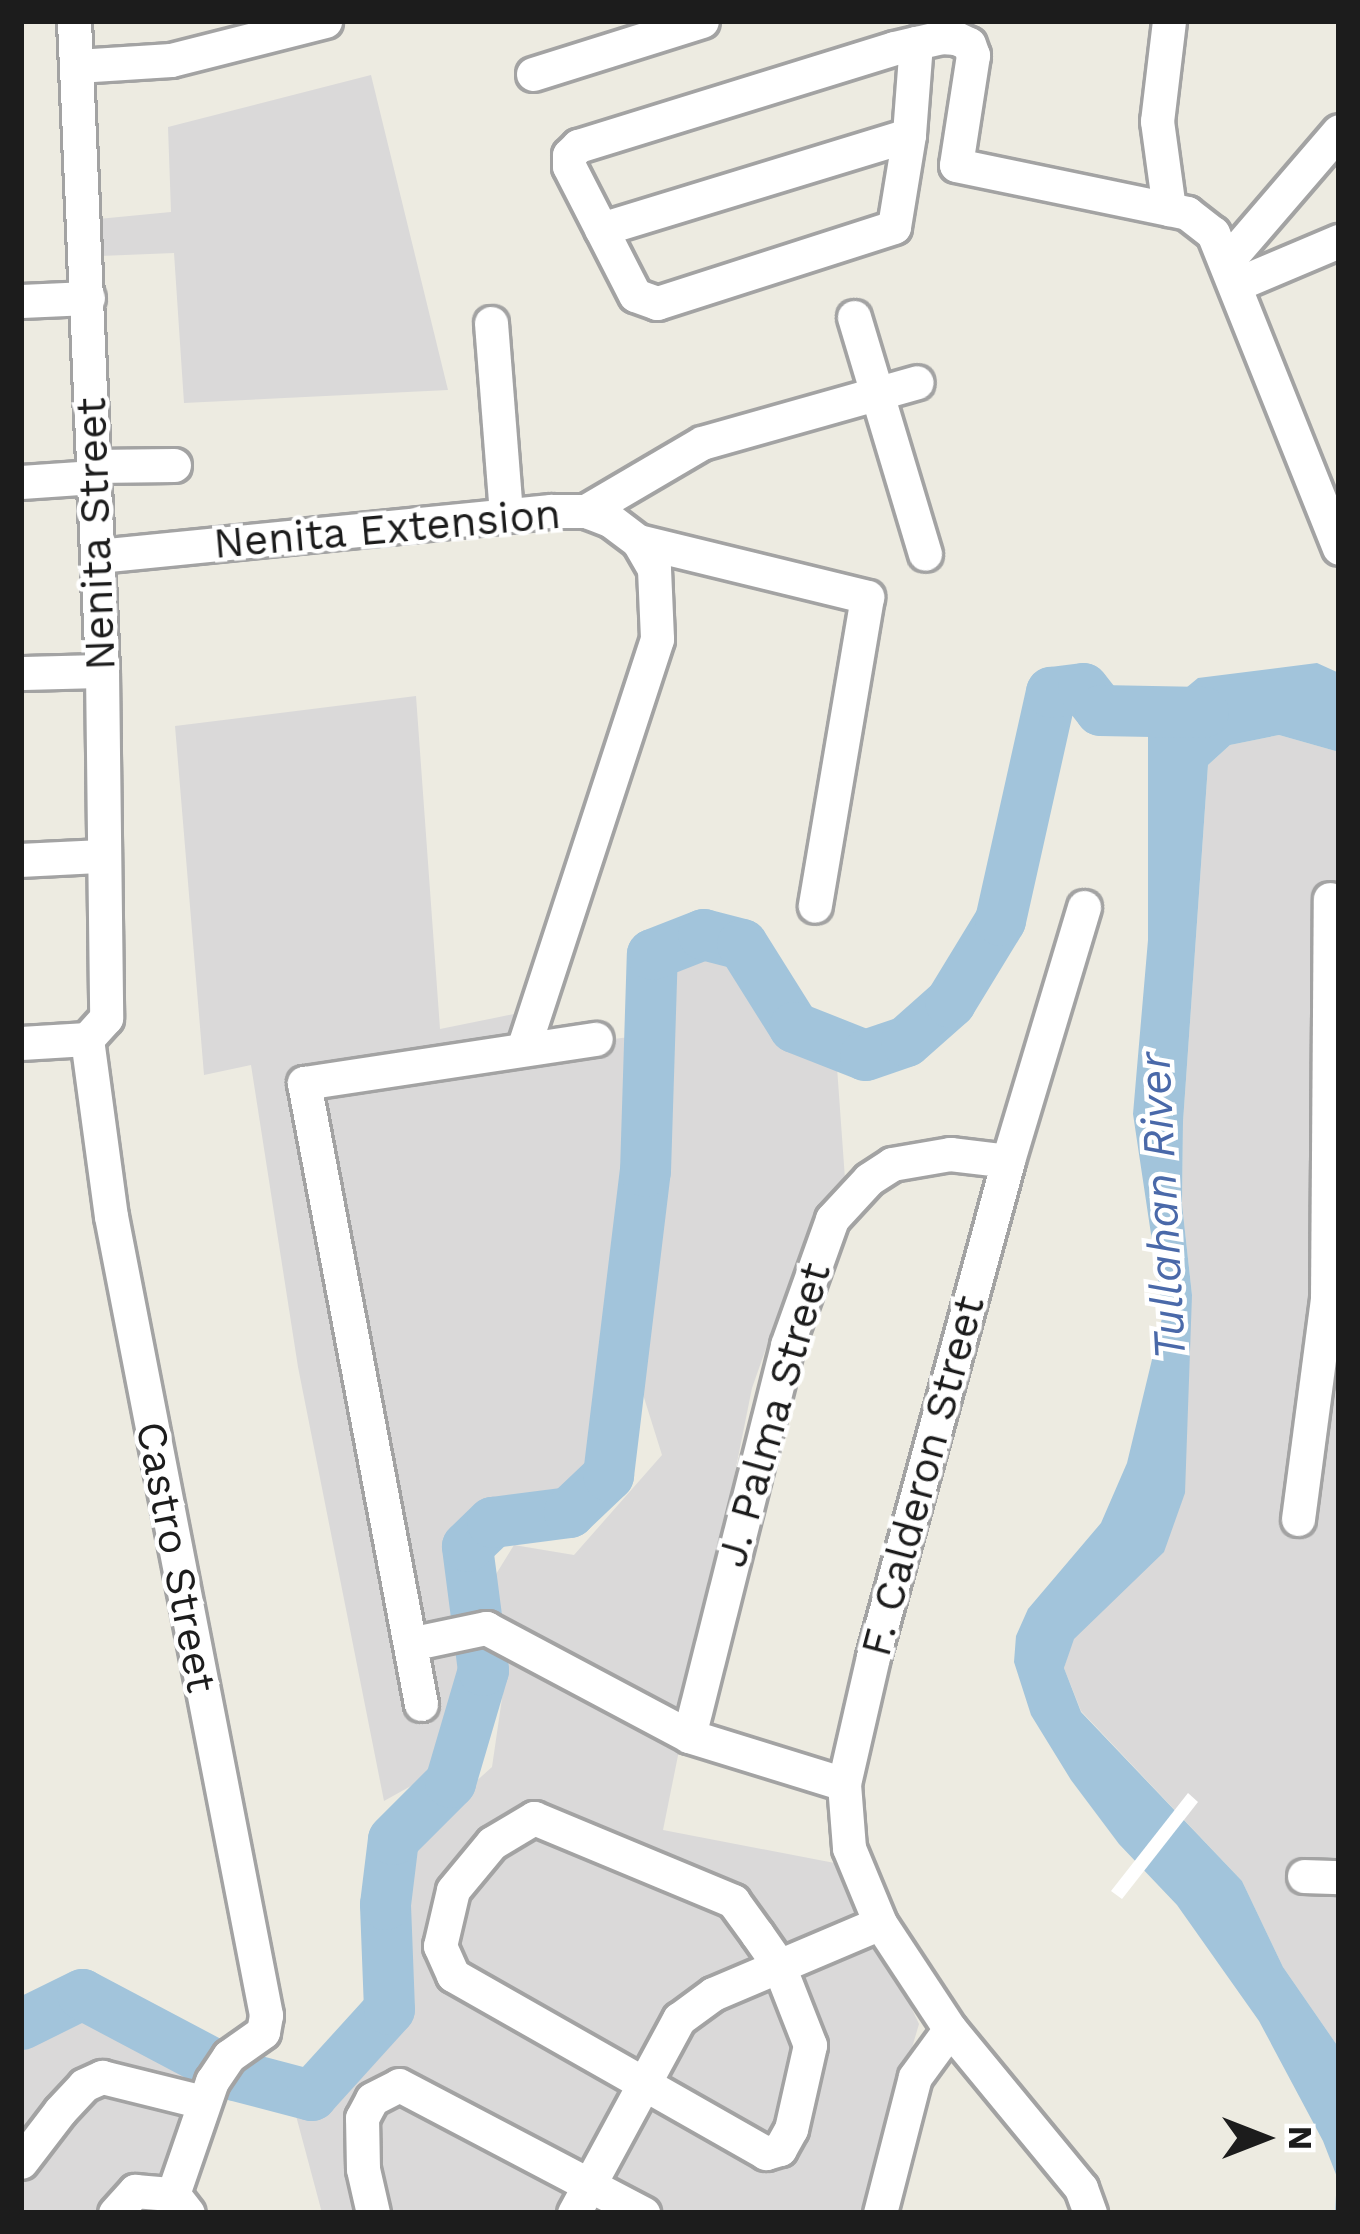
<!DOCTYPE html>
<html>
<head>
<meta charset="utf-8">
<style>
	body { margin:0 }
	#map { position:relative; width:1360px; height:2234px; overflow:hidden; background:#edebe1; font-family:"Work Sans",sans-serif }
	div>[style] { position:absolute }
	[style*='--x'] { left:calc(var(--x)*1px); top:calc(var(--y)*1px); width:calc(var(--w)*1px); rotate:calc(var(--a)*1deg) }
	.residential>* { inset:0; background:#dad9d9 }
	.water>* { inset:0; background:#a2c4db }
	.pier>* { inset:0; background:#fff }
	.river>* { height:51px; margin:-25.5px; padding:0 25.5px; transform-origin:25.5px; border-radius:25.5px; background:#a2c4db }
	.roads { filter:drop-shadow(3px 0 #a3a3a3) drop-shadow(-3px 0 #a3a3a3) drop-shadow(0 3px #a3a3a3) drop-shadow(0 -3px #a3a3a3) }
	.minor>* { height:33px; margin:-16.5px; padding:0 16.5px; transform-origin:16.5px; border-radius:16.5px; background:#fff }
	span { translate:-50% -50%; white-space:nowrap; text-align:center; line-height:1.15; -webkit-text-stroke:9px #fff; paint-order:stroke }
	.street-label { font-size:42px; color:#1c1c1c }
	.water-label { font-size:45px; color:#4a69a9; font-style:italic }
	.frame { position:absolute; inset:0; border:24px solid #1c1c1c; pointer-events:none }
	.north { position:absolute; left:1204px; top:2078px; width:120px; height:120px; -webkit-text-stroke:9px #fff; paint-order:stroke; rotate:90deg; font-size:33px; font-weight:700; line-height:48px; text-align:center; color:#1c1c1c }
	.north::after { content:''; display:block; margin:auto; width:42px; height:54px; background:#1c1c1c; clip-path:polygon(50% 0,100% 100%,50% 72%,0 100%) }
</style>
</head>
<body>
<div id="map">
	<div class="residential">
		<div style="clip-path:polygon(371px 75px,448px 390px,184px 403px,174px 253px,100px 256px,98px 219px,171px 212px,168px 127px)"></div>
		<div style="clip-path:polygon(416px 696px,440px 1029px,519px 1013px,540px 1048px,638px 1036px,641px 1185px,634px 1245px,607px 1353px,595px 1480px,557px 1507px,497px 1506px,458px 1542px,473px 1677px,436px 1772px,384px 1801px,298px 1367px,251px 1065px,204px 1075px,175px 726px)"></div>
		<div style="clip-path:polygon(1279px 735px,1339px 752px,1339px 2048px,1283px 1967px,1242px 1881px,1081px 1711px,1064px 1668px,1073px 1639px,1111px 1601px,1192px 1295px,1182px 1204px,1183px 1122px,1208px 765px,1230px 745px)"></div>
		<div style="clip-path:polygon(720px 946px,751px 988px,837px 1067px,846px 1193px,800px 1252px,752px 1388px,663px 1830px,845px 1865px,919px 2024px,863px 2213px,322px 2213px,295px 2112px,400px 2004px,392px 1894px,404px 1846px,492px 1767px,508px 1657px,480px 1600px,514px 1545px,574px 1555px,662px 1455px,630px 1353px,660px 1110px,666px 968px)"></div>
		<div style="clip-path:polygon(90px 2012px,207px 2081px,170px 2188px,108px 2213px,21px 2213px,21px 2047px,58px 2018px)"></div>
	</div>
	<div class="water">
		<div style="clip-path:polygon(1317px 663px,1339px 673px,1339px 752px,1279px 735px,1230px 745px,1208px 765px,1183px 1122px,1182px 1204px,1192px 1295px,1185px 1493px,1164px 1552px,1074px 1639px,1064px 1668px,1081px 1712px,1242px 1881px,1283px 1967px,1339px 2048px,1339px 2213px,1335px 2213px,1337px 2177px,1323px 2141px,1259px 2021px,1177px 1905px,1119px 1844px,1071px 1780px,1031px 1715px,1014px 1662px,1016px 1636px,1028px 1609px,1101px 1523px,1127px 1463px,1163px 1314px,1133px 1114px,1148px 940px,1148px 731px,1157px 712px,1198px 678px)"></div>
	</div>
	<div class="pier">
		<div style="clip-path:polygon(1188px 1793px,1198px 1802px,1122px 1899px,1111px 1891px)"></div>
	</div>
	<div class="river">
		<div style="--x:21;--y:2024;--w:68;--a:-26.2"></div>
		<div style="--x:82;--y:1994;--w:173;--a:27.9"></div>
		<div style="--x:235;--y:2075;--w:79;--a:14.7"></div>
		<div style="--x:311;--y:2095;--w:116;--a:-47.8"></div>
		<div style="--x:389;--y:2009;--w:105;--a:-92.2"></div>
		<div style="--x:385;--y:1904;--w:65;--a:-83"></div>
		<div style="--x:393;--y:1839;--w:81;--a:-45"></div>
		<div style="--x:450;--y:1782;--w:117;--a:-73.6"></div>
		<div style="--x:483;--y:1670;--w:125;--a:-97.4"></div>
		<div style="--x:467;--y:1546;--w:35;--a:-44"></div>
		<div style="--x:492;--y:1522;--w:78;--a:-7.4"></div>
		<div style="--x:569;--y:1512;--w:54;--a:-43.5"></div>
		<div style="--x:608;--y:1475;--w:306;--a:-83.1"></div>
		<div style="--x:645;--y:1171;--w:217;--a:-88.2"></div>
		<div style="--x:652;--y:954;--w:55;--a:-21.4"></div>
		<div style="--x:703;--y:934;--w:40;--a:14.4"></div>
		<div style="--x:742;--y:944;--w:98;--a:57.9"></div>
		<div style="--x:794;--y:1027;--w:76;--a:21.5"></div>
		<div style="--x:865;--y:1055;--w:43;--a:-18.9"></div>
		<div style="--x:906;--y:1041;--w:59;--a:-41.6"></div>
		<div style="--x:950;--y:1002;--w:96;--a:-58.6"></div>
		<div style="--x:1000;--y:920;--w:234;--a:-77.4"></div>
		<div style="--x:1051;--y:692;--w:32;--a:-7"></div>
		<div style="--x:1083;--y:688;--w:28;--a:52"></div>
		<div style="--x:1100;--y:710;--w:103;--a:1.1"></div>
	</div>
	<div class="roads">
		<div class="minor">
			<div style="--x:74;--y:21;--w:651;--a:87.53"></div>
			<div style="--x:102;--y:671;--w:347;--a:89.3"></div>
			<div style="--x:106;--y:1018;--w:28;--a:132"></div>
			<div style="--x:1169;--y:21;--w:101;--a:96.8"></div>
			<div style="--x:1157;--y:121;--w:89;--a:82.2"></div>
			<div style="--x:916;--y:43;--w:92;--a:94.4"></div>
			<div style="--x:909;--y:135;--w:93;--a:99.3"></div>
			<div style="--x:894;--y:227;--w:249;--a:162.2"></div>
			<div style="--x:657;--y:303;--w:23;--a:-160"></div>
			<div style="--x:635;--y:295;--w:145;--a:-117.1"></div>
			<div style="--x:569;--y:166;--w:11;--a:-90"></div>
			<div style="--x:569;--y:155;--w:13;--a:-45"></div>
			<div style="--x:578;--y:146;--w:331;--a:-17.2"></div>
			<div style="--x:894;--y:48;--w:23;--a:-13"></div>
			<div style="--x:916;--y:43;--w:26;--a:-13"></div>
			<div style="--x:941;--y:37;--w:15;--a:4"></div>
			<div style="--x:956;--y:38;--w:14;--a:25"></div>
			<div style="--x:969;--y:44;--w:12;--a:70"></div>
			<div style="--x:973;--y:55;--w:111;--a:98.8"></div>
			<div style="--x:956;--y:165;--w:236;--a:11.7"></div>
			<div style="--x:1187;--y:213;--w:33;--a:38"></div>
			<div style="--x:1213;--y:233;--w:339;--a:68.2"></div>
			<div style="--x:77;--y:66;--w:94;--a:-3.7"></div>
			<div style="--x:171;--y:60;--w:159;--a:-14.2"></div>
			<div style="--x:533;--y:74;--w:177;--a:-17.4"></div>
			<div style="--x:601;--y:229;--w:322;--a:-17"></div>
			<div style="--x:1228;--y:260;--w:170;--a:-49.3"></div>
			<div style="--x:1237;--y:284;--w:111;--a:-22.9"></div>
			<div style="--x:21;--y:301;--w:67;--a:-2.6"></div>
			<div style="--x:854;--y:317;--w:247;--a:73.3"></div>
			<div style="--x:491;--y:323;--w:192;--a:85.5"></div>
			<div style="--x:94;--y:466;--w:80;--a:-0.7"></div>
			<div style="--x:21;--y:482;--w:73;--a:-3.9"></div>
			<div style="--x:586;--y:511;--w:134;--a:-30.4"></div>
			<div style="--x:702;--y:443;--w:223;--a:-15.8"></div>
			<div style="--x:638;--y:541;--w:236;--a:13.7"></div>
			<div style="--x:867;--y:597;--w:313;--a:99.6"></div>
			<div style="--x:98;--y:556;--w:455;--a:-5.7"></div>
			<div style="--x:551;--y:511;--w:35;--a:0"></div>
			<div style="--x:586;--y:511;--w:26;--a:21"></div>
			<div style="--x:610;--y:520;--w:35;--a:37"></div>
			<div style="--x:638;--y:541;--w:32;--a:60"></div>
			<div style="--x:654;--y:569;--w:70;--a:87.5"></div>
			<div style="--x:657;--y:639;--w:430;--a:108.1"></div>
			<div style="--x:21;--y:673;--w:81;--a:-1.4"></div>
			<div style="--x:21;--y:860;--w:80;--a:-2.9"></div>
			<div style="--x:1084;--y:907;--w:265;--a:106.7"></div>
			<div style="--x:1008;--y:1161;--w:514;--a:105.23"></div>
			<div style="--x:873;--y:1657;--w:130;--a:102.9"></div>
			<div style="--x:844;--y:1784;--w:64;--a:85.5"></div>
			<div style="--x:849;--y:1848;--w:81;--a:67.5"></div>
			<div style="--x:880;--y:1923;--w:127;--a:56.6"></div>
			<div style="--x:950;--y:2029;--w:206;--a:50.5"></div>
			<div style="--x:1081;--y:2188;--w:27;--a:70"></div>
			<div style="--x:87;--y:1039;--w:179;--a:82.3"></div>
			<div style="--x:111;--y:1216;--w:814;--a:79.02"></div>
			<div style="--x:266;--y:2015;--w:17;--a:100"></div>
			<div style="--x:263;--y:2032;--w:42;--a:144.8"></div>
			<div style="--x:229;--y:2056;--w:30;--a:124"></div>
			<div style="--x:212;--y:2081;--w:120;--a:109"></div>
			<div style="--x:21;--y:1043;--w:66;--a:-3.5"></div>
			<div style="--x:1298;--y:1519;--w:222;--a:-82.5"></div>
			<div style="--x:1327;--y:1299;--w:400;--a:-89.6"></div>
			<div style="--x:410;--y:1644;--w:78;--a:-11.9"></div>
			<div style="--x:486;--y:1628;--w:230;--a:28"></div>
			<div style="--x:689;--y:1736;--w:162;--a:17.2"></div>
			<div style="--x:421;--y:1704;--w:632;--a:-100.67"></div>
			<div style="--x:304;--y:1083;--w:295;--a:-8.6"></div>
			<div style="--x:689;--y:1736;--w:403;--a:-75.9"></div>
			<div style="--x:787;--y:1345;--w:134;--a:-70.3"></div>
			<div style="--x:832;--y:1219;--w:54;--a:-47.2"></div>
			<div style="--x:869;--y:1179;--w:27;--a:-33"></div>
			<div style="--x:892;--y:1164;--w:59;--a:-9.8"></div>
			<div style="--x:950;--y:1154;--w:58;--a:6.9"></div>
			<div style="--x:534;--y:1818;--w:216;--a:22.6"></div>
			<div style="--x:733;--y:1901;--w:41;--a:54"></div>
			<div style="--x:757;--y:1934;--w:39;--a:55"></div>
			<div style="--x:779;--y:1966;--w:85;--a:68.6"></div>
			<div style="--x:810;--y:2045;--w:86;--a:102.7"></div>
			<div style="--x:791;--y:2129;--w:23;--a:119"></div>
			<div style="--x:780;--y:2149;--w:15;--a:164"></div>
			<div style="--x:766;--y:2153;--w:360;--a:-150.4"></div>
			<div style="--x:453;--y:1975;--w:32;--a:-114"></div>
			<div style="--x:440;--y:1946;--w:57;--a:-76.9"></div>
			<div style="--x:453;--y:1890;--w:61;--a:-50.3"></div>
			<div style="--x:492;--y:1843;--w:49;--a:-30.8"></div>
			<div style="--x:1304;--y:1876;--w:35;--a:2"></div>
			<div style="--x:21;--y:2162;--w:64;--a:-52.6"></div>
			<div style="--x:60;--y:2111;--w:35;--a:-47"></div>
			<div style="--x:84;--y:2085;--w:20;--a:-24"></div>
			<div style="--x:102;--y:2077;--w:104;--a:13.9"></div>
			<div style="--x:115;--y:2213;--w:30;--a:-48"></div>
			<div style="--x:135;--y:2191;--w:38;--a:5"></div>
			<div style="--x:173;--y:2194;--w:24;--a:52"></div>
			<div style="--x:373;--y:2213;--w:45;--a:-102.8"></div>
			<div style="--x:363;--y:2169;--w:51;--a:-91.1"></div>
			<div style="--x:362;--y:2118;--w:21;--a:-62"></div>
			<div style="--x:372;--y:2099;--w:30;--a:-27"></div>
			<div style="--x:399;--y:2085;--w:276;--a:27.7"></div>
			<div style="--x:574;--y:2213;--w:221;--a:-61.6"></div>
			<div style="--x:679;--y:2019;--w:42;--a:-36.3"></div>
			<div style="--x:713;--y:1994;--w:181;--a:-23"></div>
			<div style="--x:880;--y:2213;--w:140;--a:-75.6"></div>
			<div style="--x:915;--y:2077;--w:59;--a:-53.9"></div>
		</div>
	</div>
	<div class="street-label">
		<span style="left:387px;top:529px;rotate:-5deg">Nenita Extension</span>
		<span style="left:96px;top:534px;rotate:-92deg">Nenita Street</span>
		<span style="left:774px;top:1415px;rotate:-74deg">J. Palma Street</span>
		<span style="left:923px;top:1476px;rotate:-75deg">F. Calderon Street</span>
		<span style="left:176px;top:1557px;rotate:79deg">Castro Street</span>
	</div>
	<div class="water-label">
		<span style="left:1162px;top:1206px;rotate:-93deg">Tullahan River</span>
	</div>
	<div class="frame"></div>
	<div class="north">N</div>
</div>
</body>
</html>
